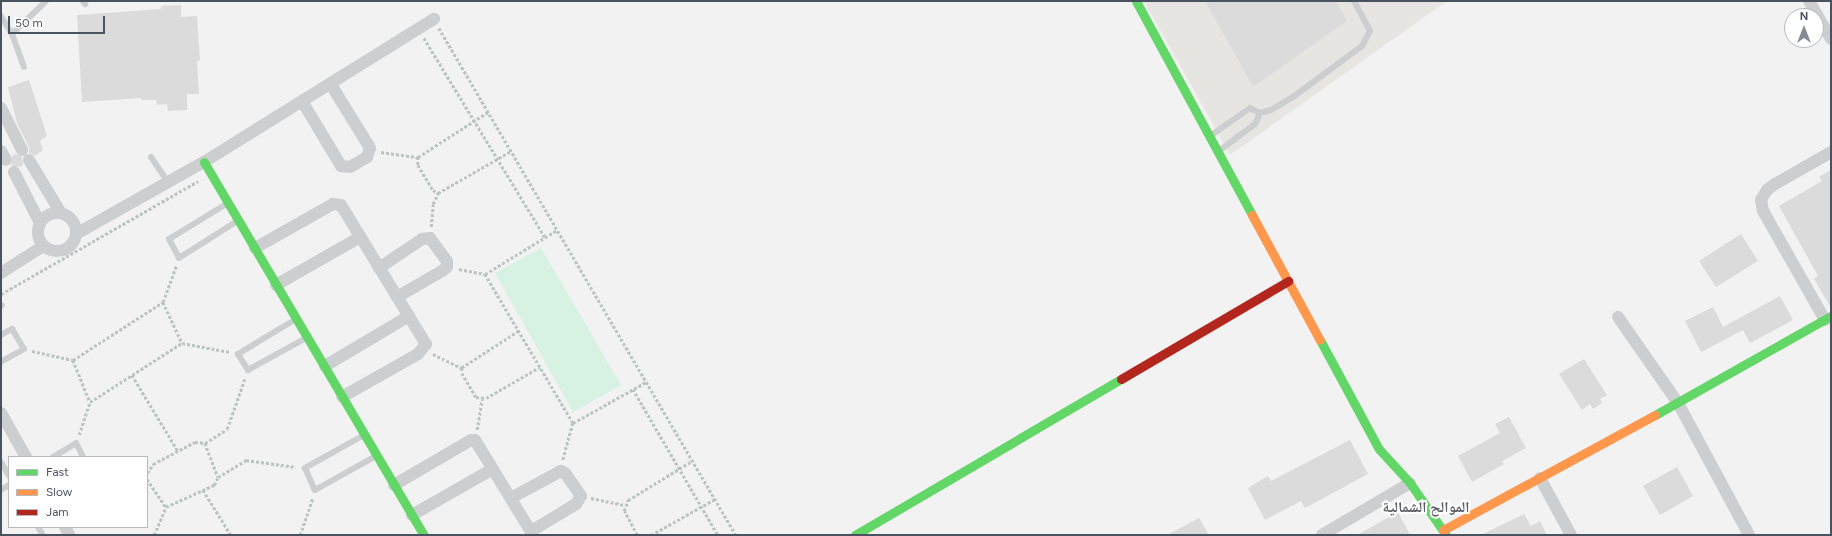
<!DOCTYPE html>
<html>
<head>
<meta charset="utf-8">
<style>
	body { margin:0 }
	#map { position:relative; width:1832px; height:536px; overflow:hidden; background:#f2f2f2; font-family:Figtree,"Noto Naskh Arabic",sans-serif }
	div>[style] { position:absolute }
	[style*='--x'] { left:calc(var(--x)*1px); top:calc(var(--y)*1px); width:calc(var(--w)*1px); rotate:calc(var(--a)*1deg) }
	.commercial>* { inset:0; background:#e6e5e1 }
	.green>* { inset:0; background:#d7f1e2 }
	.building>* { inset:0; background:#dbdbdc }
	.path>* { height:2.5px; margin-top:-1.25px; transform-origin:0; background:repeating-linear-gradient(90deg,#bac5c2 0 3px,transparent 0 5px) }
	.lane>* { height:6px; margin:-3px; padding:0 3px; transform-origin:3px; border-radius:3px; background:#ccced0 }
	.street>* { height:12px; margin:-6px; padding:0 6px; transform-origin:6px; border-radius:6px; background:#ccced0 }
	.street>.ring { margin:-6px; padding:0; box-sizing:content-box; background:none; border:12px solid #ccced0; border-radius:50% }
	.fast>* { height:9px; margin:-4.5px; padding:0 4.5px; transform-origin:4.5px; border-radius:4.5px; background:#63d668 }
	.slow>* { height:9px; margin:-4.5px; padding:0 4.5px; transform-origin:4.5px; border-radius:4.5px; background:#ff974d }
	.jam>* { height:9px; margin:-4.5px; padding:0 4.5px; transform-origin:4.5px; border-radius:4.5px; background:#b3261e }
	span { translate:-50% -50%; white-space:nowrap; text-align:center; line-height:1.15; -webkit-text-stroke:4px #fff; paint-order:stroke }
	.district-label { font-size:15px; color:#5d6166; font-weight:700 }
	.frame { position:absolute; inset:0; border:2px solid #49535f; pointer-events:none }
	.legend { position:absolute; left:8px; top:456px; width:140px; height:72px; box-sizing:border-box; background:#fff; border:1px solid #b6babf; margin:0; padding:5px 7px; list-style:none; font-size:12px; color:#49535f }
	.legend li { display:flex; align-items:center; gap:8px; height:20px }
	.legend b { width:20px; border:1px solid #b6babf }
	.north { position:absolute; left:1784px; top:8px; width:40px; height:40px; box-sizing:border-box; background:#fff; border:1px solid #b6babf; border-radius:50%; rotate:0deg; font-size:11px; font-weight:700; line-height:16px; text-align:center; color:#49535f }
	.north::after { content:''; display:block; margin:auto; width:14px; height:18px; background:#848b92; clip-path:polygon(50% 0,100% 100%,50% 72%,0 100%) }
	.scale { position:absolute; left:8px; top:16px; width:97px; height:18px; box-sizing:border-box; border:2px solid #49535f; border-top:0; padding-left:5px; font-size:12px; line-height:14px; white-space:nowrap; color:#49535f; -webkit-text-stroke:3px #fff; paint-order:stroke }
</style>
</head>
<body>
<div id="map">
	<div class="commercial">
		<div style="clip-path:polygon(1144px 1px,1447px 1px,1230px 155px)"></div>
	</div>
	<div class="green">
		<div style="clip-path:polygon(541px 248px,621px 385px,573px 412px,495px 273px)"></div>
	</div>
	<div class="building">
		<div style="clip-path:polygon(1205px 1px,1336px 1px,1347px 21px,1253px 87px)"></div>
		<div style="clip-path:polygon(181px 5px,181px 17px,197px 16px,200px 61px,197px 61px,199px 94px,187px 94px,187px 110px,168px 111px,167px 104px,157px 105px,156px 100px,141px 100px,141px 98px,82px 102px,77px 15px,161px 9px,161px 6px)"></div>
		<div style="clip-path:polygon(29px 80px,47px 136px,40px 141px,43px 150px,35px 156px,29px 153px,29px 147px,17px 123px,8px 87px)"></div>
		<div style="clip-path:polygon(16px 154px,22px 157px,23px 165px,20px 167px,11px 165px,12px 156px)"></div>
		<div style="clip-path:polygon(1831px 170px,1831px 306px,1830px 306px,1814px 279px,1818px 276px,1779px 206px,1822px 181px,1819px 177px)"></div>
		<div style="clip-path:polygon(1741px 234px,1758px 261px,1716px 287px,1699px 261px)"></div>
		<div style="clip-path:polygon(1780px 296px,1793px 320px,1750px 343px,1743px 330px,1701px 352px,1685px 321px,1713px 307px,1723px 327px)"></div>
		<div style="clip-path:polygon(1584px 359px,1607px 395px,1600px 399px,1602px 403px,1593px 409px,1590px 404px,1582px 410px,1559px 374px)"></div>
		<div style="clip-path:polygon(1509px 417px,1526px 448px,1502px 461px,1504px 464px,1472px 482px,1458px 456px,1500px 433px,1495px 424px)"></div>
		<div style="clip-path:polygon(1350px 440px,1368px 474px,1305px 508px,1301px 501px,1265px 520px,1248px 488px,1268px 476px,1271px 481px)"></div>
		<div style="clip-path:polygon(1677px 467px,1693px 496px,1660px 515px,1643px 486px)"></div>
		<div style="clip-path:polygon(1398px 512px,1410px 535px,1357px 535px)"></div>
		<div style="clip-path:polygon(1524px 514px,1531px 526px,1540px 521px,1547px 535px,1481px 535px)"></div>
		<div style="clip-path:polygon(1199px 518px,1209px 535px,1167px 535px)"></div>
	</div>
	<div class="path">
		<div style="--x:439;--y:28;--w:588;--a:59.64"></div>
		<div style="--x:424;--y:38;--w:233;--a:58.7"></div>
		<div style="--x:381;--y:152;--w:37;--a:8"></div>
		<div style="--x:418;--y:157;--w:83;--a:-32.7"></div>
		<div style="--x:418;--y:157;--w:8;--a:90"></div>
		<div style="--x:418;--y:165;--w:29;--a:59"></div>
		<div style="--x:433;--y:190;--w:6;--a:31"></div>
		<div style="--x:431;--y:227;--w:23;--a:-85"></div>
		<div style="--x:433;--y:204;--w:12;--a:-66"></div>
		<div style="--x:438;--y:193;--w:84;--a:-29.9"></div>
		<div style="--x:459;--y:269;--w:26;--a:11"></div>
		<div style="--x:485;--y:274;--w:84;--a:-31.4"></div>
		<div style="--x:485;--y:274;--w:173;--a:59.4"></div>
		<div style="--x:573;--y:423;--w:39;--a:105"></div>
		<div style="--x:1;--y:294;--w:227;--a:-29.8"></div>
		<div style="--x:163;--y:302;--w:45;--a:65.1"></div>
		<div style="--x:519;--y:331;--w:68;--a:147"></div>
		<div style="--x:462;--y:368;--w:5;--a:90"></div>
		<div style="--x:462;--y:373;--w:28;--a:60"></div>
		<div style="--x:476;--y:397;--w:10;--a:6"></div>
		<div style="--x:486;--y:398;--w:62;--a:-29.9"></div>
		<div style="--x:32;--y:351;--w:42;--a:12.4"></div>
		<div style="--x:73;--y:360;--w:107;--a:-32.8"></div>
		<div style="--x:163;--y:302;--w:38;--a:-70"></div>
		<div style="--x:433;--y:354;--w:32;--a:26"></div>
		<div style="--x:73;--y:360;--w:45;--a:68"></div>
		<div style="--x:132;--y:375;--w:89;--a:58.8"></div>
		<div style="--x:633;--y:389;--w:169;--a:59.8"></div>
		<div style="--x:573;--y:423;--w:84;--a:-29.3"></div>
		<div style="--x:477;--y:430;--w:31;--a:-81"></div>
		<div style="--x:79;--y:435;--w:35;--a:-72"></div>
		<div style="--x:90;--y:402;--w:109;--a:-32.7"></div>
		<div style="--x:182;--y:343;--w:49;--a:10.6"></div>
		<div style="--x:205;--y:443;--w:36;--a:69"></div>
		<div style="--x:147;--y:473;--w:11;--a:-56"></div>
		<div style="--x:153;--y:464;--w:47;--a:-27.6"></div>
		<div style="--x:195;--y:442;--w:10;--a:6"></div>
		<div style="--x:205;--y:443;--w:26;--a:-32"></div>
		<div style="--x:227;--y:429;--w:54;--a:-70.6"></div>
		<div style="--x:147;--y:479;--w:34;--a:56"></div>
		<div style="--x:203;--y:490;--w:53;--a:58.1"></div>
		<div style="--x:591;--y:498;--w:34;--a:12"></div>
		<div style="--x:154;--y:535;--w:30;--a:-67"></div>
		<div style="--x:166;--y:507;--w:53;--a:-24.6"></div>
		<div style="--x:214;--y:485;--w:9;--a:-63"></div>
		<div style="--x:218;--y:477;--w:33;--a:-31"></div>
		<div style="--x:246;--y:460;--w:50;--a:8"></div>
		<div style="--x:300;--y:535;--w:39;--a:-71"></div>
		<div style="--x:637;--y:535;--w:27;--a:-118"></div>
		<div style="--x:624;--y:511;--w:12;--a:-70"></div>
		<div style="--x:628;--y:500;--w:75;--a:-31.4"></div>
		<div style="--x:651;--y:535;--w:73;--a:-29.4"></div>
	</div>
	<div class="lane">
		<div style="--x:83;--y:1;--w:4;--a:56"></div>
		<div style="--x:1;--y:16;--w:21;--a:59"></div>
		<div style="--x:12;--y:34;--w:35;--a:70"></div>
		<div style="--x:12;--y:34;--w:47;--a:-44.1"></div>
		<div style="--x:1260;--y:113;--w:11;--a:-15"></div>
		<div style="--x:1271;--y:110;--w:26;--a:-31"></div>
		<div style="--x:1293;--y:97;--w:86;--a:-36.5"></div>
		<div style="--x:1362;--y:46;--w:17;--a:-62"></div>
		<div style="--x:1370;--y:31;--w:34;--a:-118"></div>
		<div style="--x:1210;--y:136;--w:49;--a:-35"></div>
		<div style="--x:1250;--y:108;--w:11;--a:27"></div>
		<div style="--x:1219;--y:151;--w:45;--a:-36.9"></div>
		<div style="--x:1255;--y:124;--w:12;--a:-66"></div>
		<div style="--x:151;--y:157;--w:30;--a:56"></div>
		<div style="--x:228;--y:203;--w:69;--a:148.6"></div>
		<div style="--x:169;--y:239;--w:21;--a:62"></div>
		<div style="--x:179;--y:258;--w:69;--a:-32.5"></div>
		<div style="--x:1;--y:306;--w:1;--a:-45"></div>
		<div style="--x:296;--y:319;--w:68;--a:148.9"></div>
		<div style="--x:238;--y:354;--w:19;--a:58"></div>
		<div style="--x:248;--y:370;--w:66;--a:-28.9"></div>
		<div style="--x:1;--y:335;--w:13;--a:-29"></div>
		<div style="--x:12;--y:329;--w:23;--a:59"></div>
		<div style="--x:24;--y:349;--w:26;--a:151"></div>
		<div style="--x:364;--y:435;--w:68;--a:150.8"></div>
		<div style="--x:305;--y:468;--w:24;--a:66"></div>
		<div style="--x:315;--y:490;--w:70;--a:-29.1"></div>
		<div style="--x:53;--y:457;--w:27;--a:-31"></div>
		<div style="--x:76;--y:443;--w:16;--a:63"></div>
		<div style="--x:1;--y:462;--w:16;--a:60"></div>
		<div style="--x:1;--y:490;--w:9;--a:-32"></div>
		<div style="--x:38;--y:527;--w:9;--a:58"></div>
	</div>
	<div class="street">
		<div style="--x:1809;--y:1;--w:44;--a:59.9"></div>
		<div style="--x:302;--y:101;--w:76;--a:59"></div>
		<div style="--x:341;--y:166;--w:9;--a:6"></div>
		<div style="--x:350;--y:167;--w:20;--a:-30"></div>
		<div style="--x:367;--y:157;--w:9;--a:-72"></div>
		<div style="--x:370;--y:148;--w:76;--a:-121.6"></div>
		<div style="--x:1;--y:108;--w:47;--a:63.4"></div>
		<div style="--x:1;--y:151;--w:10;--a:61"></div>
		<div style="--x:29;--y:160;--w:62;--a:58.9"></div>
		<div style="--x:14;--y:172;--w:57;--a:63"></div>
		<div class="ring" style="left:38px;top:213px;width:26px;height:26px"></div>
		<div style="--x:76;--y:234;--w:147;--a:-29.4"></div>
		<div style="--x:204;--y:162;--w:271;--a:-31.9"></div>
		<div style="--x:255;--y:248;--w:90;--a:-29.4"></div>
		<div style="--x:333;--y:204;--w:8;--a:7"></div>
		<div style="--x:341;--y:205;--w:163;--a:58.6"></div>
		<div style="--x:426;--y:344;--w:13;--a:129"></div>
		<div style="--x:418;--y:354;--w:87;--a:150.5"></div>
		<div style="--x:379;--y:268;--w:52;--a:-34"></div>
		<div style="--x:422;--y:239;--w:8;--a:-7"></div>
		<div style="--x:430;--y:238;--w:29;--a:54"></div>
		<div style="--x:447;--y:261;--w:6;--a:90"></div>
		<div style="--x:447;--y:267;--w:6;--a:141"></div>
		<div style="--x:442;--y:271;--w:52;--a:150"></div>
		<div style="--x:1;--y:273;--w:50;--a:-32.7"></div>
		<div style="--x:276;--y:285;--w:97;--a:-29.7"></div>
		<div style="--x:1618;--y:317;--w:105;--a:55.1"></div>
		<div style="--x:1678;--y:403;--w:150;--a:61.7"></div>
		<div style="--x:1825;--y:320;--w:125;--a:-119.6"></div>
		<div style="--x:1763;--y:211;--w:11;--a:-100"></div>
		<div style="--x:1761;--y:200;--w:12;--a:-59"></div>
		<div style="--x:1767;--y:190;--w:10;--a:-37"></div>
		<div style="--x:1775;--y:184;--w:64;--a:-29.7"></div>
		<div style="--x:325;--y:366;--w:98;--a:-30.8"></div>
		<div style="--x:1;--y:413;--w:51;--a:60.4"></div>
		<div style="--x:1540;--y:478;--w:65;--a:61.5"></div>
		<div style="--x:394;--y:485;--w:89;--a:-30.3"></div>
		<div style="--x:471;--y:440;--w:4;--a:0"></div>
		<div style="--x:475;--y:440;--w:111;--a:58.6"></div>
		<div style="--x:511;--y:498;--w:57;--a:-28.4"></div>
		<div style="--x:561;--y:471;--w:4;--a:27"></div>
		<div style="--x:565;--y:473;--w:28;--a:55"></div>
		<div style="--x:581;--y:496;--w:9;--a:122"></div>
		<div style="--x:576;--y:504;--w:52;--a:149"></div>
		<div style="--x:412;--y:515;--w:93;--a:-29.6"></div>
		<div style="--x:65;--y:527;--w:9;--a:63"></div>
		<div style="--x:1322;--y:535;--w:102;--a:-30.6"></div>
	</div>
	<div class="fast">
		<div style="--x:1136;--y:1;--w:243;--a:61.5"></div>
		<div style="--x:204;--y:162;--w:433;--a:59.5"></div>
		<div style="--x:1320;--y:340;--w:124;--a:61.6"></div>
		<div style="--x:1379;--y:449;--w:46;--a:47.6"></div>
		<div style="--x:1410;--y:483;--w:63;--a:55.3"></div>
		<div style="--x:1655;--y:415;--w:202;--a:-29.4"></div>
		<div style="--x:855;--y:535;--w:308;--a:-30.4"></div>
	</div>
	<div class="slow">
		<div style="--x:1252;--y:215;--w:142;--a:61.5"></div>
		<div style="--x:1443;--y:530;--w:241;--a:-28.5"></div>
	</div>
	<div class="jam">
		<div style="--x:1121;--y:379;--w:194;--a:-30.4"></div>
	</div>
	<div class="district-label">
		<span style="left:1426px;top:508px">الموالح الشمالية</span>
	</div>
	<div class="frame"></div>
	<ul class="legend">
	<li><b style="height:5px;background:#63d668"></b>Fast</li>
	<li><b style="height:5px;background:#ff974d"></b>Slow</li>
	<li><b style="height:5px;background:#b3261e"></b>Jam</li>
	</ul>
	<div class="north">N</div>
	<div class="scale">50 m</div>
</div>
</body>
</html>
